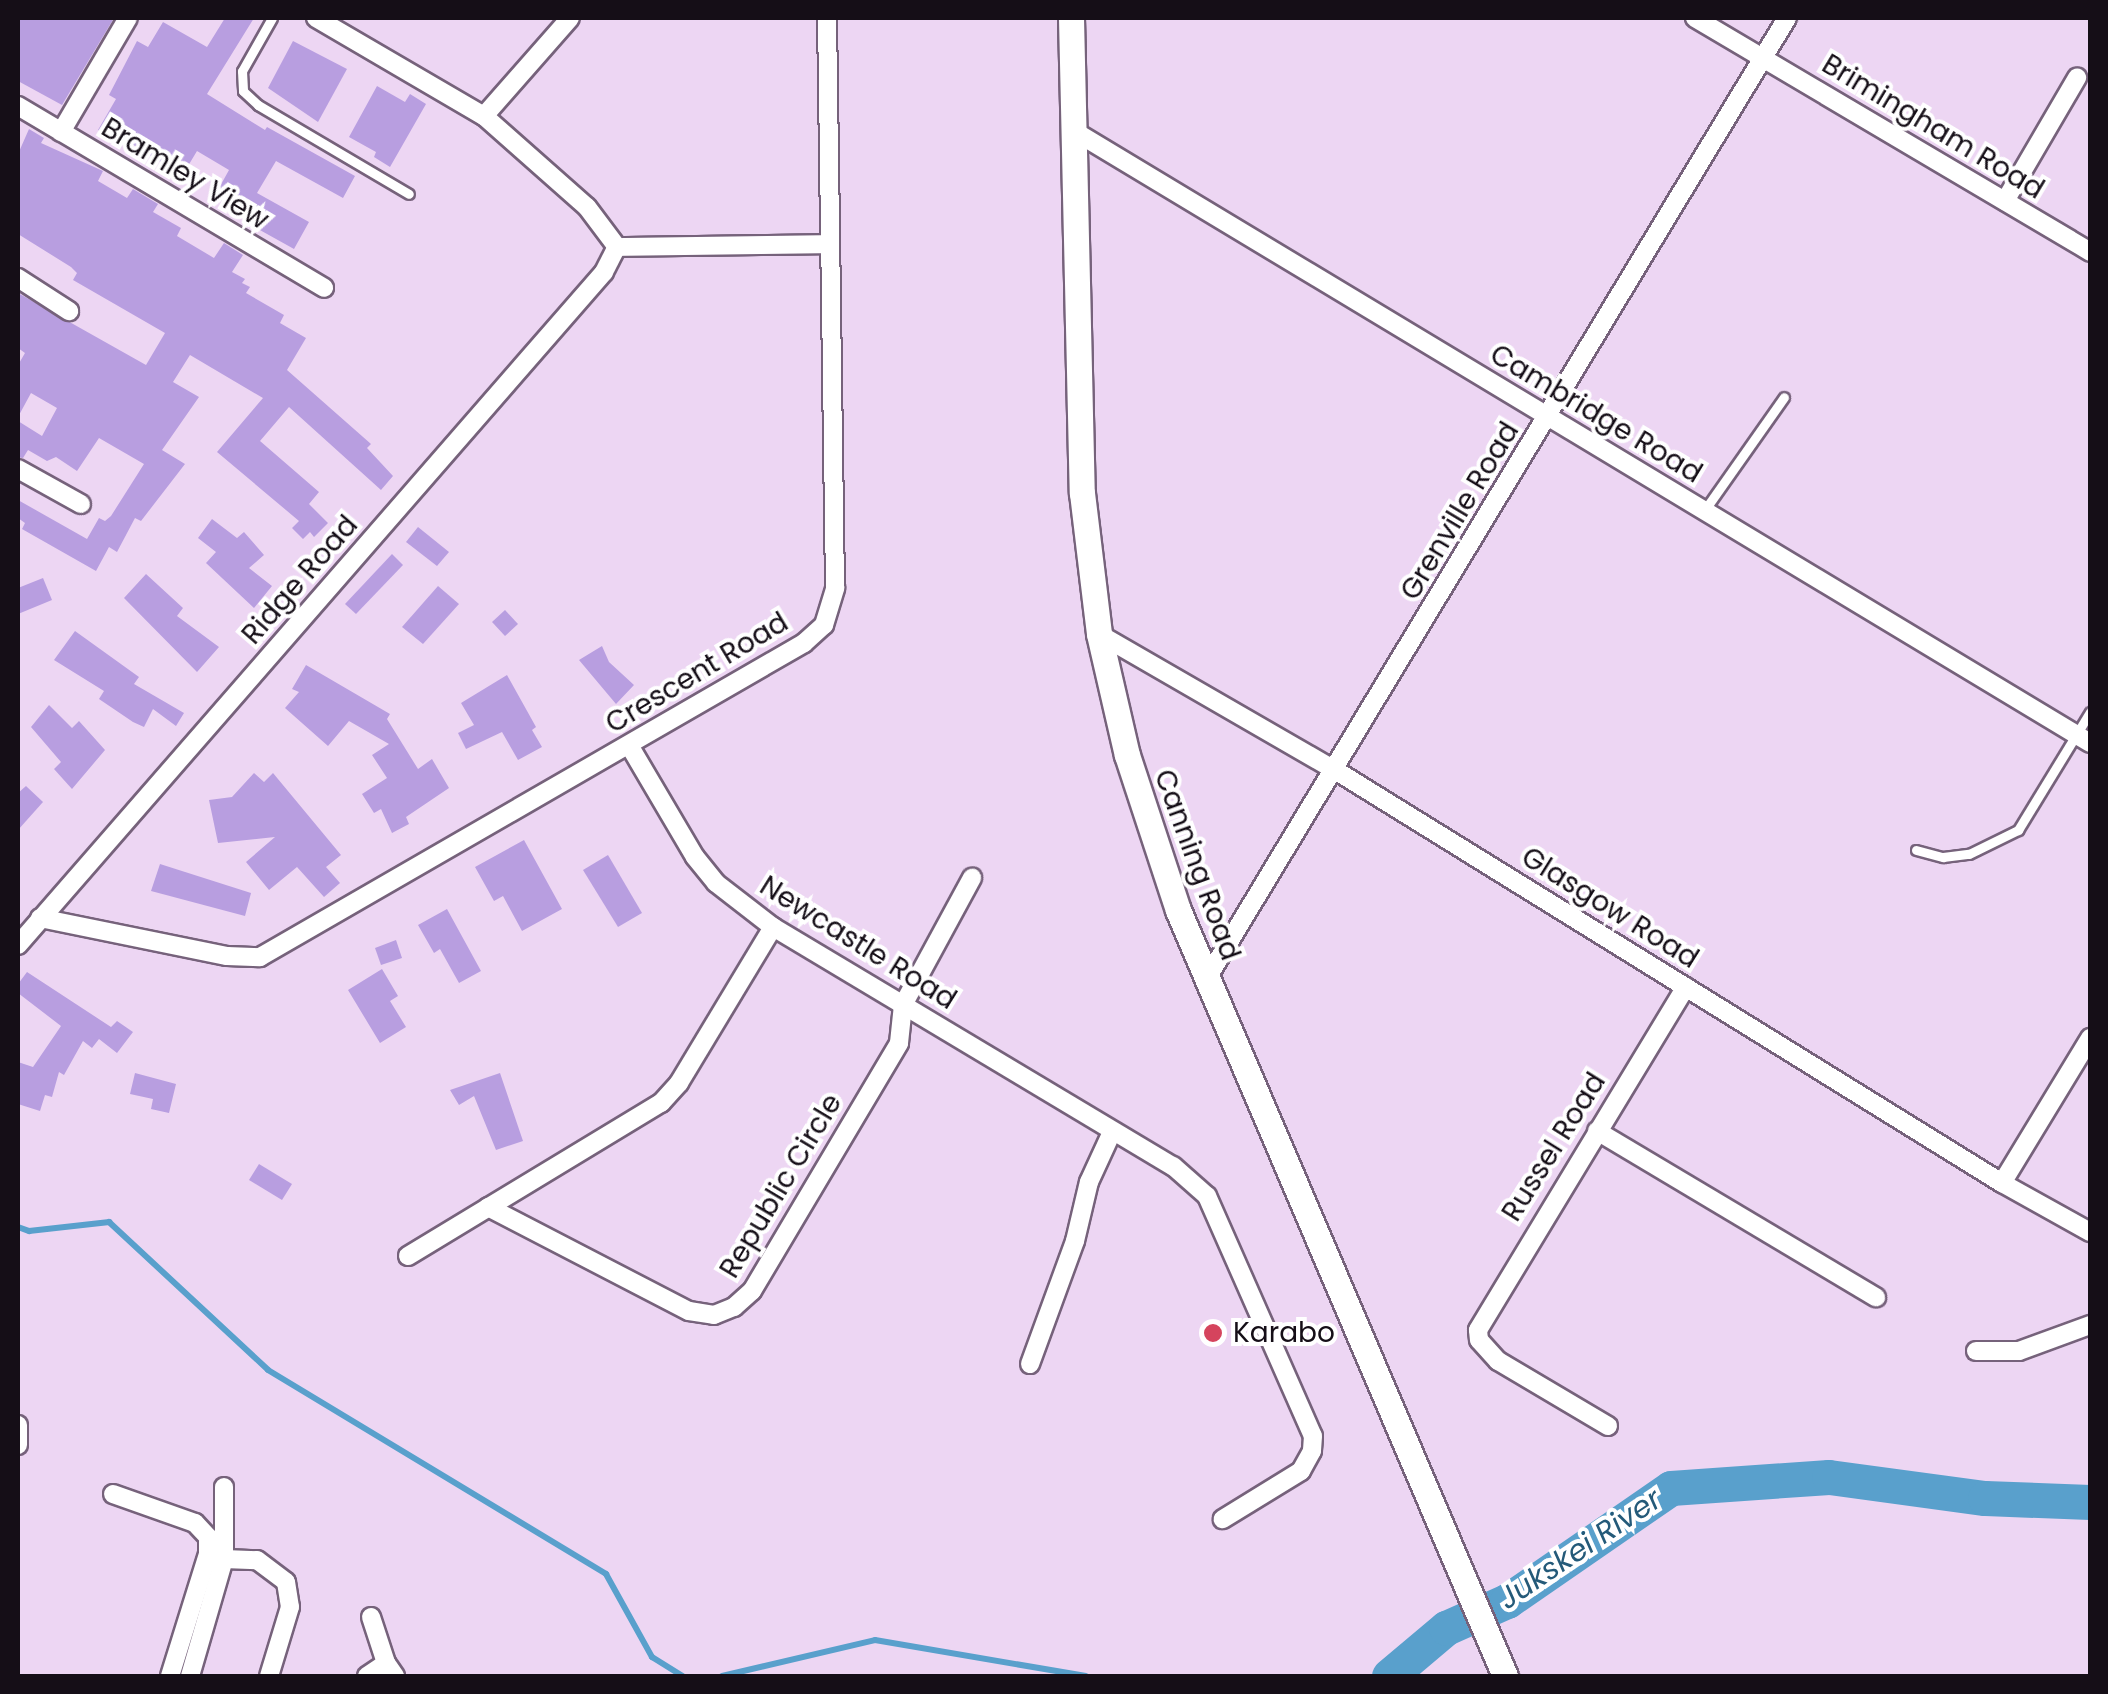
<!DOCTYPE html>
<html>
<head>
<meta charset="utf-8">
<style>
	body { margin:0 }
	#map { position:relative; width:2108px; height:1694px; overflow:hidden; background:#edd6f3; font-family:Poppins,sans-serif }
	div>[style] { position:absolute }
	[style*='--x'] { left:calc(var(--x)*1px); top:calc(var(--y)*1px); width:calc(var(--w)*1px); rotate:calc(var(--a)*1deg) }
	.stream>* { height:6px; margin:-3px; padding:0 3px; transform-origin:3px; border-radius:3px; background:#59a0cc }
	.river>* { height:35px; margin:-17.5px; padding:0 17.5px; transform-origin:17.5px; border-radius:17.5px; background:#59a0cc }
	.building>* { inset:0; background:#b89ee0 }
	.roads { filter:drop-shadow(2px 0 #76627b) drop-shadow(-2px 0 #76627b) drop-shadow(0 2px #76627b) drop-shadow(0 -2px #76627b) }
	.lane>* { height:9px; margin:-4.5px; padding:0 4.5px; transform-origin:4.5px; border-radius:4.5px; background:#fff }
	.street>* { height:18px; margin:-9px; padding:0 9px; transform-origin:9px; border-radius:9px; background:#fff }
	.secondary>* { height:25px; margin:-12.5px; padding:0 12.5px; transform-origin:12.5px; border-radius:12.5px; background:#fff }
	.dots>* { width:28px; height:28px; translate:-50% -50%; box-sizing:border-box; border:5px solid #fff; border-radius:50% }
	span { translate:-50% -50%; white-space:nowrap; text-align:center; line-height:1.15; -webkit-text-stroke:8px #fff; paint-order:stroke }
	.street-label { font-size:28px; color:#150e17 }
	.poi-label { font-size:28px; color:#150e17 }
	.left { translate:0 -50%; text-align:left }
	.water-label { font-size:30px; color:#245a79; font-style:italic }
	.frame { position:absolute; inset:0; border:20px solid #150e17; pointer-events:none }
</style>
</head>
<body>
<div id="map">
	<div class="stream">
		<div style="--x:18;--y:1227;--w:12;--a:20"></div>
		<div style="--x:29;--y:1231;--w:81;--a:-6.4"></div>
		<div style="--x:109;--y:1222;--w:217;--a:42.9"></div>
		<div style="--x:268;--y:1370;--w:395;--a:31.1"></div>
		<div style="--x:606;--y:1574;--w:95;--a:61"></div>
		<div style="--x:652;--y:1657;--w:36;--a:32"></div>
		<div style="--x:722;--y:1676;--w:157;--a:-13.2"></div>
		<div style="--x:875;--y:1640;--w:214;--a:9.7"></div>
	</div>
	<div class="river">
		<div style="--x:1389;--y:1676;--w:75;--a:-40.1"></div>
		<div style="--x:1446;--y:1628;--w:67;--a:-23.9"></div>
		<div style="--x:1507;--y:1601;--w:199;--a:-34.6"></div>
		<div style="--x:1671;--y:1488;--w:158;--a:-4"></div>
		<div style="--x:1829;--y:1477;--w:157;--a:7.7"></div>
		<div style="--x:1985;--y:1498;--w:105;--a:2.2"></div>
	</div>
	<div class="building">
		<div style="clip-path:polygon(18px 18px,114px 18px,62px 105px,18px 81px)"></div>
		<div style="clip-path:polygon(225px 18px,254px 18px,207px 94px,265px 130px,267px 127px,355px 176px,343px 198px,276px 161px,257px 193px,309px 222px,294px 249px,249px 224px,253px 218px,214px 197px,229px 170px,197px 151px,182px 176px,129px 142px,127px 146px,98px 130px,116px 99px,109px 95px,137px 41px,148px 47px,163px 22px,207px 47px)"></div>
		<div style="clip-path:polygon(293px 41px,347px 69px,318px 122px,268px 88px)"></div>
		<div style="clip-path:polygon(377px 86px,405px 102px,410px 94px,426px 104px,390px 167px,374px 157px,376px 152px,349px 137px)"></div>
		<div style="clip-path:polygon(29px 129px,44px 138px,41px 143px,103px 171px,98px 181px,127px 198px,133px 189px,158px 204px,153px 212px,181px 228px,177px 236px,214px 258px,224px 243px,243px 255px,232px 272px,245px 279px,242px 283px,250px 287px,246px 293px,284px 315px,280px 323px,306px 338px,287px 370px,371px 444px,367px 448px,393px 476px,381px 490px,289px 407px,260px 441px,319px 492px,309px 504px,328px 523px,314px 537px,310px 532px,303px 539px,292px 528px,299px 521px,217px 452px,263px 398px,190px 355px,173px 382px,199px 397px,162px 450px,185px 464px,141px 521px,135px 518px,117px 552px,109px 547px,96px 571px,22px 529px,25px 523px,18px 518px,18px 500px,87px 539px,99px 518px,105px 521px,111px 516px,144px 464px,99px 438px,77px 471px,56px 457px,47px 461px,28px 450px,23px 458px,18px 457px,18px 421px,42px 436px,57px 408px,31px 393px,18px 417px,18px 365px,25px 353px,18px 348px,18px 293px,146px 365px,165px 333px,73px 280px,77px 273px,71px 267px,18px 234px,18px 154px)"></div>
		<div style="clip-path:polygon(212px 519px,237px 538px,244px 532px,264px 555px,249px 568px,272px 586px,254px 608px,206px 563px,216px 552px,198px 538px)"></div>
		<div style="clip-path:polygon(418px 527px,449px 552px,437px 566px,406px 542px)"></div>
		<div style="clip-path:polygon(392px 554px,403px 565px,356px 614px,345px 604px)"></div>
		<div style="clip-path:polygon(146px 574px,183px 608px,177px 616px,219px 647px,197px 672px,124px 598px)"></div>
		<div style="clip-path:polygon(43px 578px,52px 600px,18px 614px,18px 588px)"></div>
		<div style="clip-path:polygon(438px 586px,459px 604px,423px 644px,402px 627px)"></div>
		<div style="clip-path:polygon(505px 610px,518px 624px,505px 636px,492px 622px)"></div>
		<div style="clip-path:polygon(75px 631px,139px 677px,134px 684px,184px 713px,176px 726px,153px 709px,144px 727px,133px 722px,99px 699px,104px 691px,54px 660px)"></div>
		<div style="clip-path:polygon(602px 646px,609px 662px,634px 685px,616px 704px,579px 660px)"></div>
		<div style="clip-path:polygon(306px 665px,390px 714px,387px 719px,418px 769px,432px 759px,449px 788px,406px 817px,409px 824px,392px 833px,381px 809px,374px 813px,362px 794px,387px 778px,372px 755px,389px 744px,349px 721px,328px 746px,285px 708px,299px 692px,292px 689px)"></div>
		<div style="clip-path:polygon(507px 675px,536px 727px,532px 730px,542px 747px,518px 760px,502px 732px,466px 749px,458px 733px,474px 725px,461px 703px)"></div>
		<div style="clip-path:polygon(49px 705px,72px 728px,79px 721px,105px 750px,72px 789px,54px 769px,61px 762px,31px 727px)"></div>
		<div style="clip-path:polygon(254px 773px,264px 782px,273px 773px,341px 855px,326px 867px,340px 883px,324px 897px,297px 867px,269px 890px,246px 862px,275px 837px,218px 843px,209px 800px,232px 797px)"></div>
		<div style="clip-path:polygon(26px 786px,43px 802px,18px 830px,18px 793px)"></div>
		<div style="clip-path:polygon(524px 840px,562px 909px,522px 931px,503px 896px,494px 901px,475px 867px)"></div>
		<div style="clip-path:polygon(608px 855px,642px 913px,618px 927px,583px 870px)"></div>
		<div style="clip-path:polygon(160px 864px,251px 893px,245px 916px,151px 891px)"></div>
		<div style="clip-path:polygon(447px 909px,481px 971px,459px 983px,440px 949px,434px 953px,418px 925px)"></div>
		<div style="clip-path:polygon(396px 940px,402px 958px,381px 965px,375px 948px)"></div>
		<div style="clip-path:polygon(382px 969px,398px 996px,390px 1001px,406px 1027px,380px 1043px,348px 990px)"></div>
		<div style="clip-path:polygon(27px 972px,111px 1027px,117px 1021px,133px 1032px,117px 1053px,99px 1039px,92px 1048px,83px 1041px,64px 1075px,59px 1072px,52px 1097px,45px 1095px,40px 1111px,18px 1104px,18px 1062px,33px 1067px,61px 1026px,18px 993px,18px 984px)"></div>
		<div style="clip-path:polygon(135px 1073px,176px 1084px,169px 1113px,151px 1109px,153px 1099px,130px 1094px)"></div>
		<div style="clip-path:polygon(500px 1073px,523px 1141px,496px 1150px,474px 1096px,459px 1105px,450px 1090px)"></div>
		<div style="clip-path:polygon(259px 1164px,292px 1184px,282px 1200px,249px 1180px)"></div>
	</div>
	<div class="roads">
		<div class="lane">
			<div style="--x:272;--y:18;--w:61;--a:119.5"></div>
			<div style="--x:242;--y:71;--w:20;--a:87"></div>
			<div style="--x:243;--y:91;--w:21;--a:43"></div>
			<div style="--x:258;--y:105;--w:175;--a:30.5"></div>
			<div style="--x:1704;--y:511;--w:139;--a:-54.9"></div>
			<div style="--x:1916;--y:850;--w:28;--a:15"></div>
			<div style="--x:1943;--y:857;--w:26;--a:-7"></div>
			<div style="--x:1969;--y:854;--w:55;--a:-26.1"></div>
			<div style="--x:2018;--y:830;--w:138;--a:-58.6"></div>
		</div>
		<div class="street">
			<div style="--x:316;--y:18;--w:194;--a:30.3"></div>
			<div style="--x:484;--y:116;--w:137;--a:41.5"></div>
			<div style="--x:587;--y:207;--w:50;--a:53.1"></div>
			<div style="--x:617;--y:247;--w:212;--a:-0.8"></div>
			<div style="--x:1695;--y:18;--w:459;--a:30.6"></div>
			<div style="--x:18;--y:106;--w:356;--a:30.7"></div>
			<div style="--x:484;--y:116;--w:130;--a:-48.7"></div>
			<div style="--x:1074;--y:131;--w:1186;--a:31.06"></div>
			<div style="--x:61;--y:132;--w:132;--a:-59.6"></div>
			<div style="--x:2005;--y:201;--w:143;--a:-59.7"></div>
			<div style="--x:18;--y:278;--w:61;--a:32.9"></div>
			<div style="--x:18;--y:469;--w:72;--a:29.1"></div>
			<div style="--x:1099;--y:634;--w:272;--a:30"></div>
			<div style="--x:1335;--y:770;--w:785;--a:31.77"></div>
			<div style="--x:2002;--y:1183;--w:101;--a:29.1"></div>
			<div style="--x:629;--y:745;--w:130;--a:59.5"></div>
			<div style="--x:695;--y:857;--w:33;--a:51"></div>
			<div style="--x:716;--y:883;--w:72;--a:37.7"></div>
			<div style="--x:773;--y:927;--w:466;--a:30.9"></div>
			<div style="--x:1173;--y:1166;--w:45;--a:41.4"></div>
			<div style="--x:1207;--y:1196;--w:262;--a:66.2"></div>
			<div style="--x:1313;--y:1436;--w:15;--a:94"></div>
			<div style="--x:1312;--y:1451;--w:23;--a:119"></div>
			<div style="--x:1301;--y:1471;--w:92;--a:148.4"></div>
			<div style="--x:40;--y:918;--w:191;--a:11.5"></div>
			<div style="--x:227;--y:956;--w:33;--a:2"></div>
			<div style="--x:260;--y:957;--w:628;--a:-29.99"></div>
			<div style="--x:804;--y:643;--w:27;--a:-42"></div>
			<div style="--x:824;--y:625;--w:39;--a:-73"></div>
			<div style="--x:835;--y:588;--w:570;--a:-90.8"></div>
			<div style="--x:18;--y:945;--w:892;--a:-48.95"></div>
			<div style="--x:604;--y:272;--w:28;--a:-63"></div>
			<div style="--x:1206;--y:980;--w:1124;--a:-58.87"></div>
			<div style="--x:1597;--y:1131;--w:325;--a:30.8"></div>
			<div style="--x:2002;--y:1183;--w:170;--a:-58.7"></div>
			<div style="--x:488;--y:1207;--w:226;--a:27.4"></div>
			<div style="--x:689;--y:1311;--w:25;--a:9"></div>
			<div style="--x:714;--y:1315;--w:22;--a:-22"></div>
			<div style="--x:734;--y:1307;--w:24;--a:-42"></div>
			<div style="--x:752;--y:1291;--w:288;--a:-59.3"></div>
			<div style="--x:899;--y:1043;--w:38;--a:-84"></div>
			<div style="--x:903;--y:1005;--w:145;--a:-61.5"></div>
			<div style="--x:408;--y:1256;--w:296;--a:-31.2"></div>
			<div style="--x:661;--y:1103;--w:27;--a:-48"></div>
			<div style="--x:679;--y:1083;--w:182;--a:-58.9"></div>
			<div style="--x:1976;--y:1351;--w:43;--a:0"></div>
			<div style="--x:2019;--y:1351;--w:76;--a:-20.1"></div>
			<div style="--x:1030;--y:1364;--w:131;--a:-69.9"></div>
			<div style="--x:1075;--y:1241;--w:61;--a:-76.7"></div>
			<div style="--x:1089;--y:1182;--w:55;--a:-65.3"></div>
			<div style="--x:18;--y:1425;--w:20;--a:90"></div>
			<div style="--x:1608;--y:1426;--w:128;--a:-149.4"></div>
			<div style="--x:1498;--y:1361;--w:28;--a:-132"></div>
			<div style="--x:1479;--y:1340;--w:10;--a:-96"></div>
			<div style="--x:1478;--y:1330;--w:401;--a:-58.8"></div>
			<div style="--x:113;--y:1494;--w:87;--a:19.5"></div>
			<div style="--x:195;--y:1523;--w:19;--a:47"></div>
			<div style="--x:208;--y:1537;--w:17;--a:90"></div>
			<div style="--x:208;--y:1554;--w:128;--a:107.3"></div>
			<div style="--x:224;--y:1559;--w:33;--a:2"></div>
			<div style="--x:257;--y:1560;--w:36;--a:37"></div>
			<div style="--x:286;--y:1582;--w:25;--a:81"></div>
			<div style="--x:290;--y:1607;--w:72;--a:106.9"></div>
			<div style="--x:371;--y:1617;--w:48;--a:71.9"></div>
			<div style="--x:190;--y:1676;--w:122;--a:-73.8"></div>
			<div style="--x:224;--y:1559;--w:72;--a:-90"></div>
			<div style="--x:367;--y:1676;--w:23;--a:-34"></div>
			<div style="--x:386;--y:1663;--w:16;--a:55"></div>
		</div>
		<div class="secondary">
			<div style="--x:1071;--y:18;--w:475;--a:88.7"></div>
			<div style="--x:1082;--y:493;--w:142;--a:83.1"></div>
			<div style="--x:1099;--y:634;--w:124;--a:77"></div>
			<div style="--x:1127;--y:755;--w:163;--a:71.8"></div>
			<div style="--x:1178;--y:910;--w:833;--a:66.88"></div>
		</div>
	</div>
	<div class="dots">
		<div style="left:1213px;top:1333px;background:#d5445d"></div>
	</div>
	<div class="street-label">
		<span style="left:1933px;top:127px;rotate:31deg">Brimingham Road</span>
		<span style="left:185px;top:174px;rotate:31deg">Bramley View</span>
		<span style="left:1596px;top:414px;rotate:31deg">Cambridge Road</span>
		<span style="left:1460px;top:511px;rotate:-59deg">Grenville Road</span>
		<span style="left:300px;top:580px;rotate:-49deg">Ridge Road</span>
		<span style="left:697px;top:673px;rotate:-31deg">Crescent Road</span>
		<span style="left:1197px;top:865px;rotate:70deg">Canning Road</span>
		<span style="left:1610px;top:908px;rotate:32deg">Glasgow Road</span>
		<span style="left:858px;top:943px;rotate:32deg">Newcastle Road</span>
		<span style="left:1554px;top:1147px;rotate:-58deg">Russel Road</span>
		<span style="left:781px;top:1186px;rotate:-59deg">Republic Circle</span>
	</div>
	<div class="poi-label">
		<span class="left" style="left:1233px;top:1333px">Karabo</span>
	</div>
	<div class="water-label">
		<span style="left:1580px;top:1549px;rotate:-34deg">Jukskei River</span>
	</div>
	<div class="frame"></div>
</div>
</body>
</html>
